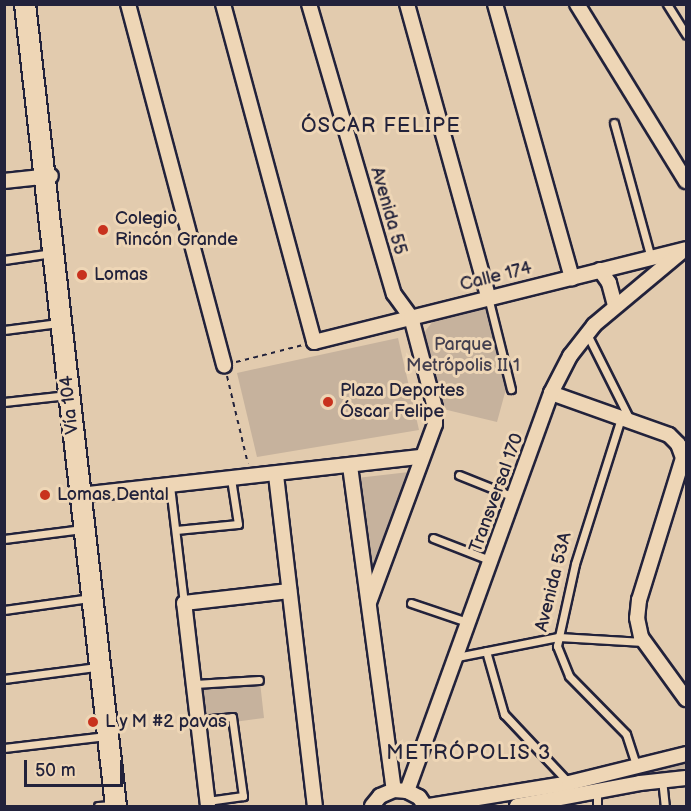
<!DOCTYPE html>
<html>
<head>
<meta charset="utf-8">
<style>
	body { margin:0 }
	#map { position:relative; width:691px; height:811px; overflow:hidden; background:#e2cbae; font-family:"Balsamiq Sans",sans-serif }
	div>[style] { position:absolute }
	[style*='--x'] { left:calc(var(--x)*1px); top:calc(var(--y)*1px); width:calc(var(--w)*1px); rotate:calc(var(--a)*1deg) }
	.green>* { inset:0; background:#c6b29d }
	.path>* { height:2px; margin-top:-1px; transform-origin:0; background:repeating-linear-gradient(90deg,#22223b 0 4.5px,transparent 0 9px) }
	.roads { filter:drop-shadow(2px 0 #22223b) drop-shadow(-2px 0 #22223b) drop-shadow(0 2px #22223b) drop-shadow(0 -2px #22223b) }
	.lane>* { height:7px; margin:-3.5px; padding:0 3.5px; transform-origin:3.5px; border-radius:3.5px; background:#eed6b6 }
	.street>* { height:14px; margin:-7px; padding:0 7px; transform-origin:7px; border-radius:7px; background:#eed6b6 }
	.secondary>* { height:20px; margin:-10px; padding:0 10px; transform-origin:10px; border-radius:10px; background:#eed6b6 }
	.dots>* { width:16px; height:16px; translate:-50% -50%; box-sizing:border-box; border:3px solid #eed6b6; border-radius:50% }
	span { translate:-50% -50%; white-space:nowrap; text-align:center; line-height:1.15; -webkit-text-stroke:6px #eed6b6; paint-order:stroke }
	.street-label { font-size:18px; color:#22223b }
	.poi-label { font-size:18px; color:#22223b }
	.left { translate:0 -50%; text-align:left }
	.park-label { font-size:18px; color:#433f4f }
	.neighbourhood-label { font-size:20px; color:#22223b; letter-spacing:1.5px }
	.frame { position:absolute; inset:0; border:6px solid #22223b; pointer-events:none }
	.scale { position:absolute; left:24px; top:760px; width:99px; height:27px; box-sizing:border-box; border:3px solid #22223b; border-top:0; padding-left:8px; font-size:18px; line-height:21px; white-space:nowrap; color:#22223b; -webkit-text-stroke:4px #eed6b6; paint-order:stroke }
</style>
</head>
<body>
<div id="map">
	<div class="green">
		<div style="clip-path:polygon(485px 309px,506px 389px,497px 422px,443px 409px,424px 337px,426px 330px,434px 320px)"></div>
		<div style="clip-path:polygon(398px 338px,419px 430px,257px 457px,237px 373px)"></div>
		<div style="clip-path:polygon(409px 472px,369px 585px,357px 478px)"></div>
		<div style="clip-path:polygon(260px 682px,264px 718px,234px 722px,233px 713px,202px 716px,199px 688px)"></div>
		<div style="clip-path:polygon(686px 757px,686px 771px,645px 776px,644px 772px)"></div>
	</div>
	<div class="path">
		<div style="--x:236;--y:362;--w:69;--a:-14.2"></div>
		<div style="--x:227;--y:376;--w:90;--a:76.6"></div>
	</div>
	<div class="roads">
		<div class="lane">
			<div style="--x:667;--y:4;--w:36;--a:58"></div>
			<div style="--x:614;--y:123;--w:140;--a:74.7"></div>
			<div style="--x:4;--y:260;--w:49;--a:-8.3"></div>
			<div style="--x:488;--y:297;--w:95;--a:76"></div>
			<div style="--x:4;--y:330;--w:55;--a:-7.3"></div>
			<div style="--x:587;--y:334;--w:96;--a:63.4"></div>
			<div style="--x:4;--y:402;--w:64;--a:-6.2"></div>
			<div style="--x:621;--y:418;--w:153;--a:107.5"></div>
			<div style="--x:575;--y:564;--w:84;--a:102.4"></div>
			<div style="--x:557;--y:646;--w:32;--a:68"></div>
			<div style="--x:569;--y:676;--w:81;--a:45.5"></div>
			<div style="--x:626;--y:734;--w:36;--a:72"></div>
			<div style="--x:459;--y:475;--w:59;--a:21.8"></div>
			<div style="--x:170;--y:486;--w:118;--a:83.2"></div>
			<div style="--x:176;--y:530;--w:62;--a:-5.5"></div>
			<div style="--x:238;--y:524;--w:46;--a:-98.8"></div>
			<div style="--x:433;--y:538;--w:63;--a:21.3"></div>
			<div style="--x:4;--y:539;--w:79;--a:-7.3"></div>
			<div style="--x:411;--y:603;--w:62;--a:18.7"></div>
			<div style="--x:4;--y:610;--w:88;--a:-7.9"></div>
			<div style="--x:486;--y:651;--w:66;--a:74.1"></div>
			<div style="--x:504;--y:714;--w:95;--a:46.7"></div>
			<div style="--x:457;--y:657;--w:103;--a:-11.2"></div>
			<div style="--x:558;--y:637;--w:86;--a:3.3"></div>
			<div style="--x:4;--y:679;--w:94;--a:-7.4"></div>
			<div style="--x:195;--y:684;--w:64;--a:-3.6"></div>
			<div style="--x:199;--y:720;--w:33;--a:-5"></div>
			<div style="--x:232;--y:717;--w:80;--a:82.1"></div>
			<div style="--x:243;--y:796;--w:36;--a:172"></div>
			<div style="--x:4;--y:748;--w:103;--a:-6.7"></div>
			<div style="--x:662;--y:779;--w:27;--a:84"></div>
			<div style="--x:98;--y:806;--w:16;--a:-4"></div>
			<div style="--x:597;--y:806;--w:14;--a:-90"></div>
		</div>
		<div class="street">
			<div style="--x:128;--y:4;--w:374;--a:75.1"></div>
			<div style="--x:223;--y:4;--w:350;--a:74.9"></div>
			<div style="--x:314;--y:342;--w:383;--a:-14"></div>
			<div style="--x:309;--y:4;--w:302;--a:73.7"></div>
			<div style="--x:394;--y:294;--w:29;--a:54"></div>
			<div style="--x:411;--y:317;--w:94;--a:75.2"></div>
			<div style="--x:435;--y:408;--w:16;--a:90"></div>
			<div style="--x:435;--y:424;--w:190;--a:110.3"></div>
			<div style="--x:407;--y:4;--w:304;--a:74.5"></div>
			<div style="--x:495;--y:4;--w:285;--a:74.3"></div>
			<div style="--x:577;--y:4;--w:208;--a:58.4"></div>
			<div style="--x:4;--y:181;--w:47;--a:-6.1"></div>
			<div style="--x:600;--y:270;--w:16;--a:55"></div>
			<div style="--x:609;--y:283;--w:24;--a:75"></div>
			<div style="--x:551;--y:393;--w:125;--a:19.6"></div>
			<div style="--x:669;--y:435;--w:13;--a:45"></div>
			<div style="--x:678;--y:444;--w:15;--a:70"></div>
			<div style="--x:683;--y:458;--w:149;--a:107.2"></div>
			<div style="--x:639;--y:600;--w:18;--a:96"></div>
			<div style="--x:637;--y:618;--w:19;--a:78"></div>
			<div style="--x:641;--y:637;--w:77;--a:54"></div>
			<div style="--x:350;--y:466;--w:327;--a:82.3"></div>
			<div style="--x:276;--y:475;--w:333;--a:83.3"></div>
			<div style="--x:80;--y:495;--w:342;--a:-6.4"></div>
			<div style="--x:407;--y:791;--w:423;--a:-70.1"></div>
			<div style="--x:551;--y:393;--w:42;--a:-62.8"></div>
			<div style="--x:570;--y:356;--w:39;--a:-52"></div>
			<div style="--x:594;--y:325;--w:112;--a:-39.9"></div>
			<div style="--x:208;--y:806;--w:204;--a:-96.7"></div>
			<div style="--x:184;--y:603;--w:106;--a:-6.5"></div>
			<div style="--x:372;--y:806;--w:13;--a:-51"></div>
			<div style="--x:380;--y:796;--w:15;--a:-23"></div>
			<div style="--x:394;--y:790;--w:13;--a:4"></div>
			<div style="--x:407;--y:791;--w:13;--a:27"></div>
			<div style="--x:419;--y:797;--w:11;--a:56"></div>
			<div style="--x:429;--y:806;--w:142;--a:-9.3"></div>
			<div style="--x:569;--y:783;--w:121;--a:-13.9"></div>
			<div style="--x:517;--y:806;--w:125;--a:-10.6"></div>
			<div style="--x:640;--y:783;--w:46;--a:-6.2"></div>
		</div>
		<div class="secondary">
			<div style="--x:25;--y:4;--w:807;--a:83.53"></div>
		</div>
	</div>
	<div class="dots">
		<div style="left:103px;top:230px;background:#c8321e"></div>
		<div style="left:82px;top:275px;background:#c8321e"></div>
		<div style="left:328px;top:402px;background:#c8321e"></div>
		<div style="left:45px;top:495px;background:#c8321e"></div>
		<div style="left:93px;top:722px;background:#c8321e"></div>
	</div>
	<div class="street-label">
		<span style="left:388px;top:211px;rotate:74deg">Avenida 55</span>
		<span style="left:496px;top:277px;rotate:-14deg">Calle 174</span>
		<span style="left:70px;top:405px;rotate:-96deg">Vía 104</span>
		<span style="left:497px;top:493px;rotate:-70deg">Transversal 170</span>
		<span style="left:554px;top:582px;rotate:-76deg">Avenida 53A</span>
	</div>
	<div class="poi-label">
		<span class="left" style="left:115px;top:230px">Colegio<br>Rincón Grande</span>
		<span class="left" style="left:94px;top:275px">Lomas</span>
		<span class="left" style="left:340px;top:402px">Plaza Deportes<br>Óscar Felipe</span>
		<span class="left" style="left:57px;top:495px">Lomas Dental</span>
		<span class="left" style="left:105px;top:722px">L y M #2 pavas</span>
	</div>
	<div class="park-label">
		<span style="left:463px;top:356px">Parque<br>Metrópolis II 1</span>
	</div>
	<div class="neighbourhood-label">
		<span style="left:381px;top:126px">ÓSCAR FELIPE</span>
		<span style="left:469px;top:753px">METRÓPOLIS 3</span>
	</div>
	<div class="frame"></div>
	<div class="scale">50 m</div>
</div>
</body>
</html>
